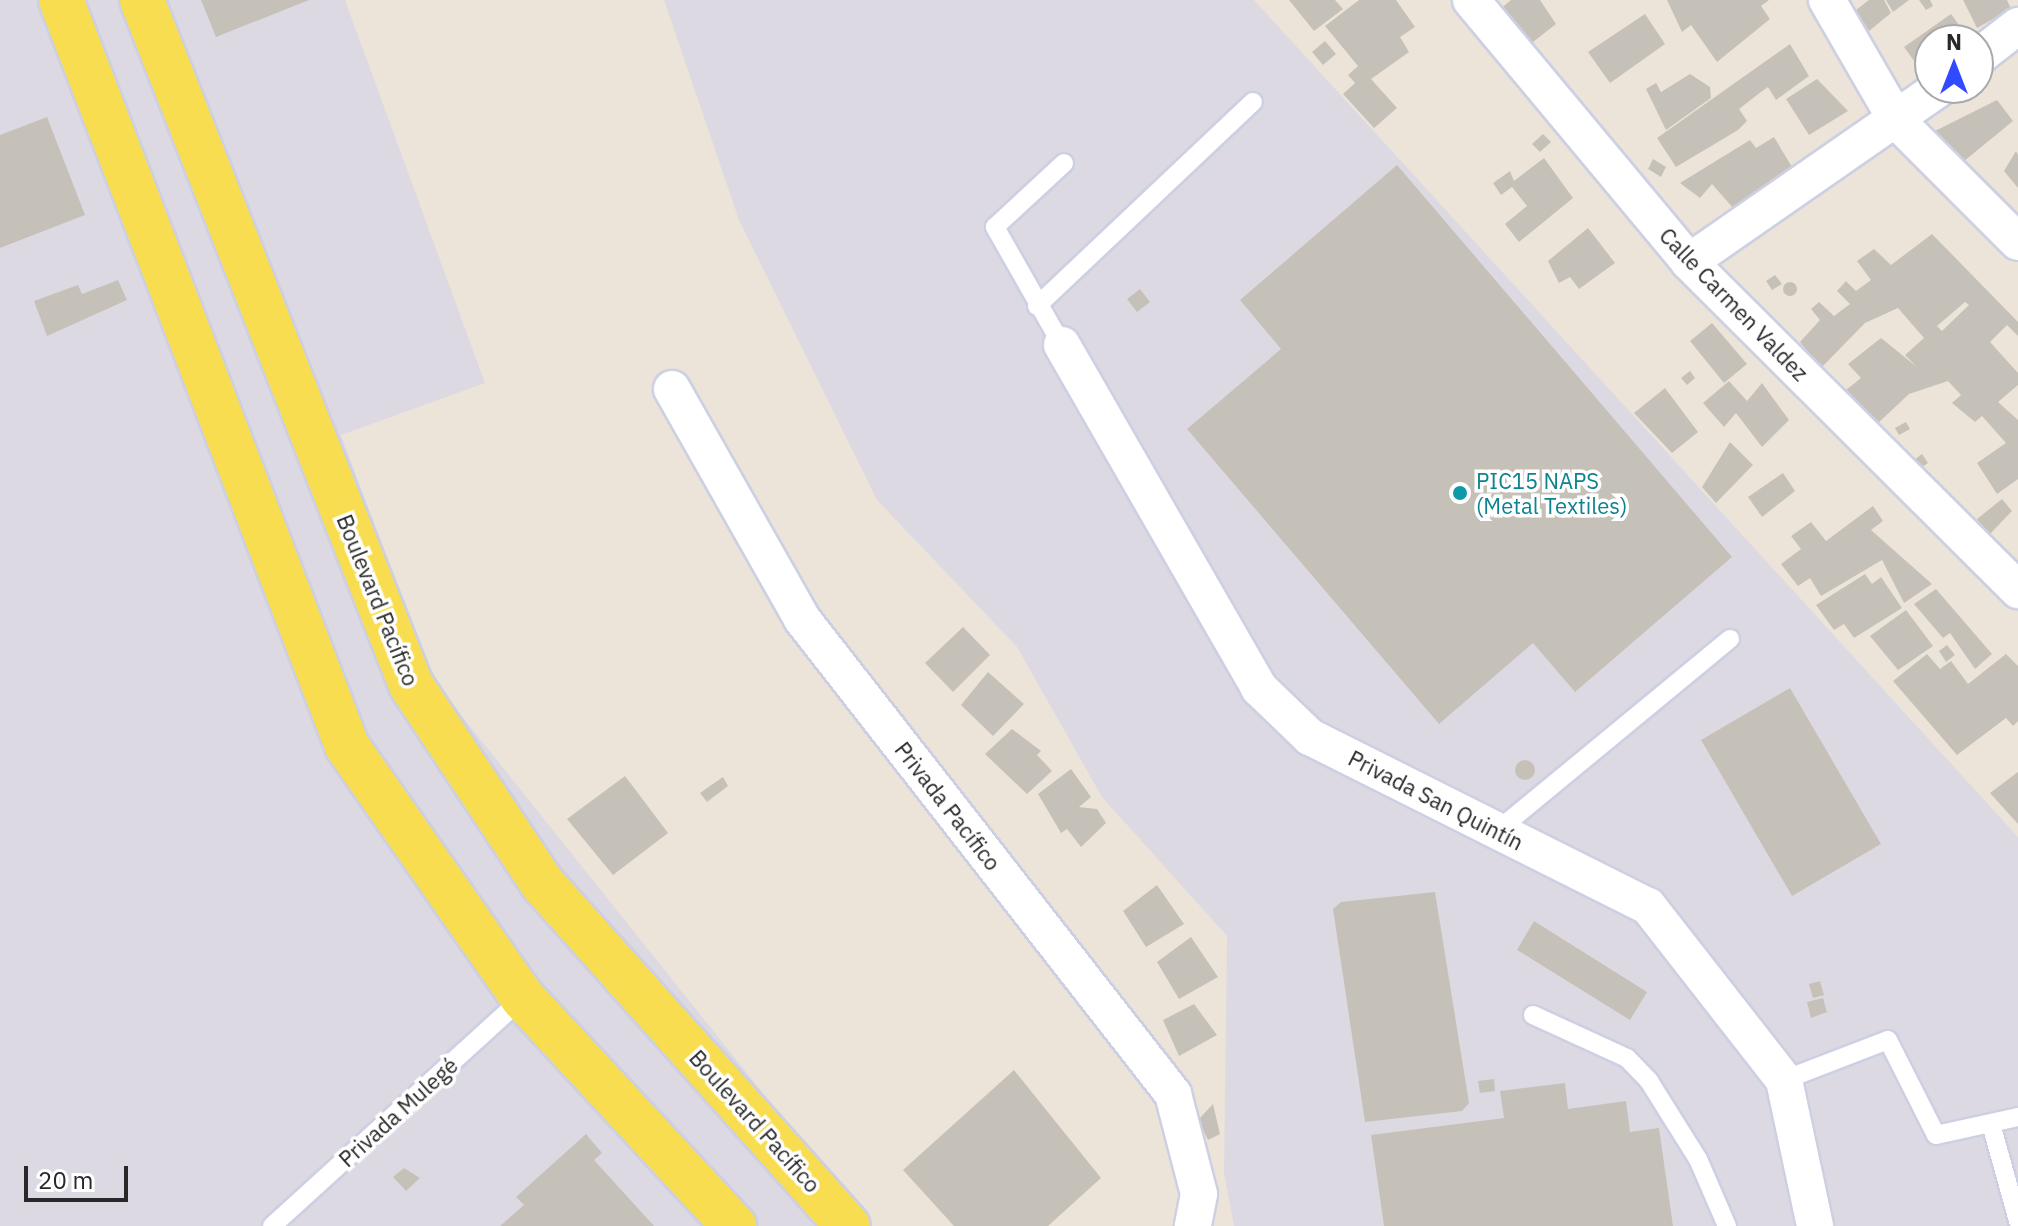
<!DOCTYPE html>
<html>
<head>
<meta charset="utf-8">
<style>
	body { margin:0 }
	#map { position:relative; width:2018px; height:1226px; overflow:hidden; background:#ece4d8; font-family:"IBM Plex Sans",sans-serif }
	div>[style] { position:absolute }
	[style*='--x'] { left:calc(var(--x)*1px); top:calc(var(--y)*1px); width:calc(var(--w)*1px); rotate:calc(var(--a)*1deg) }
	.industrial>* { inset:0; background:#ddd9e3 }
	.building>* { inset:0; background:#c6c1b8 }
	.round { border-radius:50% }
	.roads { filter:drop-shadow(2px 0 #cdd0e2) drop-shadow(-2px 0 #cdd0e2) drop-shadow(0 2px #cdd0e2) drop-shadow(0 -2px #cdd0e2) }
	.service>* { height:18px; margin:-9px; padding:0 9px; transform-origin:9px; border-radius:9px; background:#fff }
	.minor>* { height:36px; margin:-18px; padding:0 18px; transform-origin:18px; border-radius:18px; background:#fff }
	.primary>* { height:44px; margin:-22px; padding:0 22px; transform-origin:22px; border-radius:22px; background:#f9dd50 }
	.dots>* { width:22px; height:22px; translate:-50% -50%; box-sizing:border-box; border:4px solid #fff; border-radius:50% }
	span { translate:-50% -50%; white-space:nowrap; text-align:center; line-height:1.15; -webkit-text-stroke:7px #fff; paint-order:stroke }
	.street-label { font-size:22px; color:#282828 }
	.culture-label { font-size:22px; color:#0d838f }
	.left { translate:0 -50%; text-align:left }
	.north { position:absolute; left:1914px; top:24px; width:80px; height:80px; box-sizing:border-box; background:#fff; border:2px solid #a9a9a9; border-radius:50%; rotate:0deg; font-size:22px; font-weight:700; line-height:32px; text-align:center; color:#282828 }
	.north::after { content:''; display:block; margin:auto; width:28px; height:36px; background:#3149ff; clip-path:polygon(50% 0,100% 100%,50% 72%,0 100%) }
	.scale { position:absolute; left:24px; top:1166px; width:104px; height:36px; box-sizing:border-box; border:4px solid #282828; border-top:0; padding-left:10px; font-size:24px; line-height:28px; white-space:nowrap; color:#282828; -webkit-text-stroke:6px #fff; paint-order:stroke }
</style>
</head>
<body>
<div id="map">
	<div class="industrial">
		<div style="clip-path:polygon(0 0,345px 0,485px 383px,341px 435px,433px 680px,869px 1226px,0 1226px)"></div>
		<div style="clip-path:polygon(664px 0,1254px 0,2018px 837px,2018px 1226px,1234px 1226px,1224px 1173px,1227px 936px,1102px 797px,1017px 647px,877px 500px,739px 220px)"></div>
	</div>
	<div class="building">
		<div style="clip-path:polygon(201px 0,309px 0,216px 37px)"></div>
		<div style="clip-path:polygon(1289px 0,1335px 0,1343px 9px,1314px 31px)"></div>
		<div style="clip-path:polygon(1359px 0,1396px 0,1415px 27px,1400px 37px,1409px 52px,1371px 79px,1397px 108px,1374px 128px,1343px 94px,1355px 83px,1348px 75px,1358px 66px,1325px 26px)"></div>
		<div style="clip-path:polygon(1511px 0,1540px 0,1556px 24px,1524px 49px,1492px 16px)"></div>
		<div style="clip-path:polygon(1667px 0,1769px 0,1761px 6px,1770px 19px,1717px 62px,1691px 25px,1682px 32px)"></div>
		<div style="clip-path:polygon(1869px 0,1884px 0,1891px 13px,1869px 31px,1856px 10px)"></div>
		<div style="clip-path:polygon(1886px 0,1909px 0,1893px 12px)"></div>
		<div style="clip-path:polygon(1919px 0,1930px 0,1933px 6px,1926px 10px)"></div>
		<div style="clip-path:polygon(1963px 0,2007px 0,2011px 9px,1977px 28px)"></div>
		<div style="clip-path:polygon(1645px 14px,1665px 44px,1610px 83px,1588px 52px)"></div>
		<div style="clip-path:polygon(1951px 14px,1970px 40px,1930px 40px,1925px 76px,1904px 47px)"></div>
		<div style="clip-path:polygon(1325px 41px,1336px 54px,1323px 65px,1312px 52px)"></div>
		<div style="clip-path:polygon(1790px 44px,1809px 76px,1776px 100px,1768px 87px,1761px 92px,1739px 109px,1747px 121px,1738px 130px,1676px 167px,1657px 138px)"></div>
		<div style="clip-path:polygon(1690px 74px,1710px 87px,1711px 98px,1666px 130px,1646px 89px,1656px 83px,1661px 92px)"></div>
		<div style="clip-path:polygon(1817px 79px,1848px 111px,1809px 135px,1786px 99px)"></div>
		<div style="clip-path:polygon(1997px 100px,2013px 121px,1952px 171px,1925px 136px)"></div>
		<div style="clip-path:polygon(47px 117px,85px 215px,0 248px,0 135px)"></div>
		<div style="clip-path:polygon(1543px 134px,1551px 142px,1540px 152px,1532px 144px)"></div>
		<div style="clip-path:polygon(1774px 137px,1795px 172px,1734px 209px,1712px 184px,1700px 198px,1680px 183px,1750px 140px,1756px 148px)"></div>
		<div style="clip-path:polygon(2016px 151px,2018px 155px,2018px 188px,2004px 171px)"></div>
		<div style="clip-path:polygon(1544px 158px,1573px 198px,1519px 242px,1505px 224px,1527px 206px,1512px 187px,1501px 195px,1493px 183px,1510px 171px,1514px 181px)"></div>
		<div style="clip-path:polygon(1653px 159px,1666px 167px,1661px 177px,1648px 169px)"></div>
		<div style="clip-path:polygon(1397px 165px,1732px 557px,1575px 692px,1533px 643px,1439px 724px,1187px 429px,1281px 349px,1240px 300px)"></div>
		<div style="clip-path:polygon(1588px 228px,1615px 263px,1579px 289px,1570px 277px,1559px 283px,1548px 261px)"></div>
		<div style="clip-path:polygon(evenodd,1932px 234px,2018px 322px,2018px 336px,2007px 325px,1990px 342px,2018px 373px,2018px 385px,1998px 402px,2018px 420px,2018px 479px,1997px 494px,1977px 463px,2006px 443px,1982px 416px,1975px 422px,1952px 403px,1961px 395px,1948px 381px,1909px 394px,1876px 425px,1846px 390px,1861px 378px,1848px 364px,1881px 338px,1917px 367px,1905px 355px,1924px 338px,1898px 308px,1865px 323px,1821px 368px,1800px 342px,1820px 320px,1811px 309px,1819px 302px,1834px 316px,1850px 304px,1837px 291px,1846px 281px,1856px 291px,1871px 280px,1857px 261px,1874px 249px,1891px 265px,1932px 234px,1965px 302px,1969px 305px,1942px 331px,1937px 326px,1965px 302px)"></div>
		<div style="clip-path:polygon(1775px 275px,1782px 284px,1772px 290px,1766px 281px)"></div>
		<div style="clip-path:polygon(118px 280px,127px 300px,47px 336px,34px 301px,78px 285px,82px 294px)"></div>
		<div class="round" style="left:1783px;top:282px;width:14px;height:14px"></div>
		<div style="clip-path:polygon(1140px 289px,1150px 302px,1137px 312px,1127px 299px)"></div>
		<div style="clip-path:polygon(1712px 323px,1747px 364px,1724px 383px,1690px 341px)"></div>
		<div style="clip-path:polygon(1690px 371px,1695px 378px,1687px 385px,1681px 378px)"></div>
		<div style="clip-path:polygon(1729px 381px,1747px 401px,1762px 383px,1789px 420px,1762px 447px,1736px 413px,1724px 427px,1703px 403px)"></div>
		<div style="clip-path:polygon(1665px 388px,1698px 432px,1672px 453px,1634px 413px)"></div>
		<div style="clip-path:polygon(1906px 422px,1910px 429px,1899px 435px,1895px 428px)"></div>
		<div style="clip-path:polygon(1730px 442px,1753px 465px,1716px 503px,1702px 487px)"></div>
		<div style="clip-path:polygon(1922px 454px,1928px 463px,1919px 469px,1913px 461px)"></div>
		<div style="clip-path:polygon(1783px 473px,1795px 491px,1762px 517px,1748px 497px)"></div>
		<div style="clip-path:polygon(2002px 499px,2012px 511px,1989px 535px,1977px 519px)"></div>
		<div style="clip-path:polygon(1873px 506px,1883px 521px,1871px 530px,1932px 584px,1904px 603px,1882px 560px,1821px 596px,1810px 578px,1798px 586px,1781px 564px,1801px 549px,1791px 536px,1811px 522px,1826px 541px)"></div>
		<div style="clip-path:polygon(1865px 574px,1872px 584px,1881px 577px,1902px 608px,1854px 638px,1844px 624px,1834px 630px,1816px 605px)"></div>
		<div style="clip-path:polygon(1936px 589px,1992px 654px,1975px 669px,1950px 633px,1943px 638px,1914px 604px)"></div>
		<div style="clip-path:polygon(1906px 610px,1933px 646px,1898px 670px,1870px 636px)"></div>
		<div style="clip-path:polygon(963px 627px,990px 655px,953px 692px,925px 663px)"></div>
		<div style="clip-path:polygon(1947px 645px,1955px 655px,1946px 662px,1939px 651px)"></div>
		<div style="clip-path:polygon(1927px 654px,1940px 669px,1951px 661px,1968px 684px,2006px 654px,2018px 666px,2018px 721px,2013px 726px,2006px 718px,1957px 755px,1893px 681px)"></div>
		<div style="clip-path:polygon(988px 672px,1024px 704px,993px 736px,961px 705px)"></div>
		<div style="clip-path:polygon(1790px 688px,1881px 844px,1792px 896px,1701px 740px)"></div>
		<div style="clip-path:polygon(1012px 729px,1041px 751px,1037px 755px,1052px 771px,1027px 794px,985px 754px)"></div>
		<div class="round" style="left:1515px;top:760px;width:20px;height:20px"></div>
		<div style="clip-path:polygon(1071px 769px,1091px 797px,1079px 807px,1097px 809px,1106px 823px,1081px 847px,1067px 829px,1061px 833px,1038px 794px)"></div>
		<div style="clip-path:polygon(2018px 772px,2018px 824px,1990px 793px)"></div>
		<div style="clip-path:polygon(625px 776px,668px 833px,613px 875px,567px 819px)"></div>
		<div style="clip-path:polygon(723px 777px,728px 786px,707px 802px,700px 793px)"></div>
		<div style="clip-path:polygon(1157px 885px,1184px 924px,1146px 947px,1123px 911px)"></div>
		<div style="clip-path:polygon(1435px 892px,1469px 1103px,1462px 1111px,1365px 1122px,1333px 909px,1341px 902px)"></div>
		<div style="clip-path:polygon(1534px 921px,1647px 992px,1630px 1020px,1517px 950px)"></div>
		<div style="clip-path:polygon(1191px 937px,1218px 977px,1179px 999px,1157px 962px)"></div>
		<div style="clip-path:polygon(1820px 981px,1824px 995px,1813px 998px,1809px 984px)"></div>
		<div style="clip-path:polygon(1823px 998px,1827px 1012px,1811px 1018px,1807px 1002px)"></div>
		<div style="clip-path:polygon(1194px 1004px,1217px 1035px,1179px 1056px,1163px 1020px)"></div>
		<div style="clip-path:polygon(1014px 1070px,1101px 1178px,1048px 1226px,954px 1226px,903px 1170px)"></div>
		<div style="clip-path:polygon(1494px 1079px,1495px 1091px,1480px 1093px,1478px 1081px)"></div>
		<div style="clip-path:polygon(1565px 1083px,1568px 1109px,1626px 1101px,1630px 1132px,1659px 1128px,1673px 1226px,1384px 1226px,1371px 1135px,1504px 1118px,1500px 1091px)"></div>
		<div style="clip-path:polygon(1213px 1104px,1220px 1134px,1208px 1140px,1198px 1120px)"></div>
		<div style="clip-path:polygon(586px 1134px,602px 1153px,594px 1160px,654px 1226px,500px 1226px,524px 1205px,516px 1197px)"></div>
		<div style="clip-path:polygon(404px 1168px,420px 1178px,406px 1191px,393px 1177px)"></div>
	</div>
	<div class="roads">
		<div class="service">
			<div style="--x:1037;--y:306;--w:297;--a:-43.4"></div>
			<div style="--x:1062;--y:345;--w:136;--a:-119.6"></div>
			<div style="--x:995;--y:227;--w:94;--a:-42.8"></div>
			<div style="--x:1497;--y:831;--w:302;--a:-39.5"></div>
			<div style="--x:1533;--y:1015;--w:103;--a:24.6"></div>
			<div style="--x:1627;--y:1058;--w:32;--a:46"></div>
			<div style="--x:1649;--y:1081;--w:92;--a:57.9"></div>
			<div style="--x:1698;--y:1159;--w:73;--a:66.6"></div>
			<div style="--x:1784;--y:1080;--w:111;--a:-21"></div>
			<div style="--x:1888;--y:1040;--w:106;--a:63.2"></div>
			<div style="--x:1936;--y:1135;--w:84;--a:-12.4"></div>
			<div style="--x:1991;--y:1124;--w:101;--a:74.4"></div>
			<div style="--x:272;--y:1226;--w:339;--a:-42.3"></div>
		</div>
		<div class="minor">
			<div style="--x:1471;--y:0;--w:341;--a:50.2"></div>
			<div style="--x:1689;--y:262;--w:465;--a:44.9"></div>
			<div style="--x:1827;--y:0;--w:140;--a:60"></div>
			<div style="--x:1897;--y:121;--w:171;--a:45"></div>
			<div style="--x:1978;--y:57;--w:51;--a:-37.8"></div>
			<div style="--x:1689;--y:262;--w:305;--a:-34.8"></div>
			<div style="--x:1062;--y:345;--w:396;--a:60.1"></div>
			<div style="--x:1259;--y:688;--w:71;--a:43.9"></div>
			<div style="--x:1310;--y:737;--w:378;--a:26.6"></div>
			<div style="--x:1648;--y:906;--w:221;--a:52"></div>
			<div style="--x:1784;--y:1080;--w:149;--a:78"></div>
			<div style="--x:672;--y:389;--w:264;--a:60.5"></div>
			<div style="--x:802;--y:619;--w:603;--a:52.01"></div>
			<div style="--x:1173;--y:1094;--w:103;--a:75.4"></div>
			<div style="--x:1199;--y:1194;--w:33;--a:101"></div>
		</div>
		<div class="primary">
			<div style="--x:61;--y:0;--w:799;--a:69.02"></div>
			<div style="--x:347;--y:746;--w:307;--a:55.1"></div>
			<div style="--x:523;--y:998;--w:311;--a:47.2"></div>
			<div style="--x:142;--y:0;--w:736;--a:68.56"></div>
			<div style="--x:411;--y:685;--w:237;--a:56.5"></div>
			<div style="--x:542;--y:883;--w:460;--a:48.3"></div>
		</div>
	</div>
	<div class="dots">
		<div style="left:1460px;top:493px;background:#0f9aa8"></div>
	</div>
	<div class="street-label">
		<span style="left:1734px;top:304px;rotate:46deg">Calle Carmen Valdez</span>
		<span style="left:378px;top:600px;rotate:68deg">Boulevard Pacífico</span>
		<span style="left:1436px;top:800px;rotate:27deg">Privada San Quintín</span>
		<span style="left:948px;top:806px;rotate:52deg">Privada Pacífico</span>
		<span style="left:398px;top:1112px;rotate:-42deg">Privada Mulegé</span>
		<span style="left:755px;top:1121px;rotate:48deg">Boulevard Pacífico</span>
	</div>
	<div class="culture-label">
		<span class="left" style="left:1476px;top:493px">PIC15 NAPS<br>(Metal Textiles)</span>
	</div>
	<div class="north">N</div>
	<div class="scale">20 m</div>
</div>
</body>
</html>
